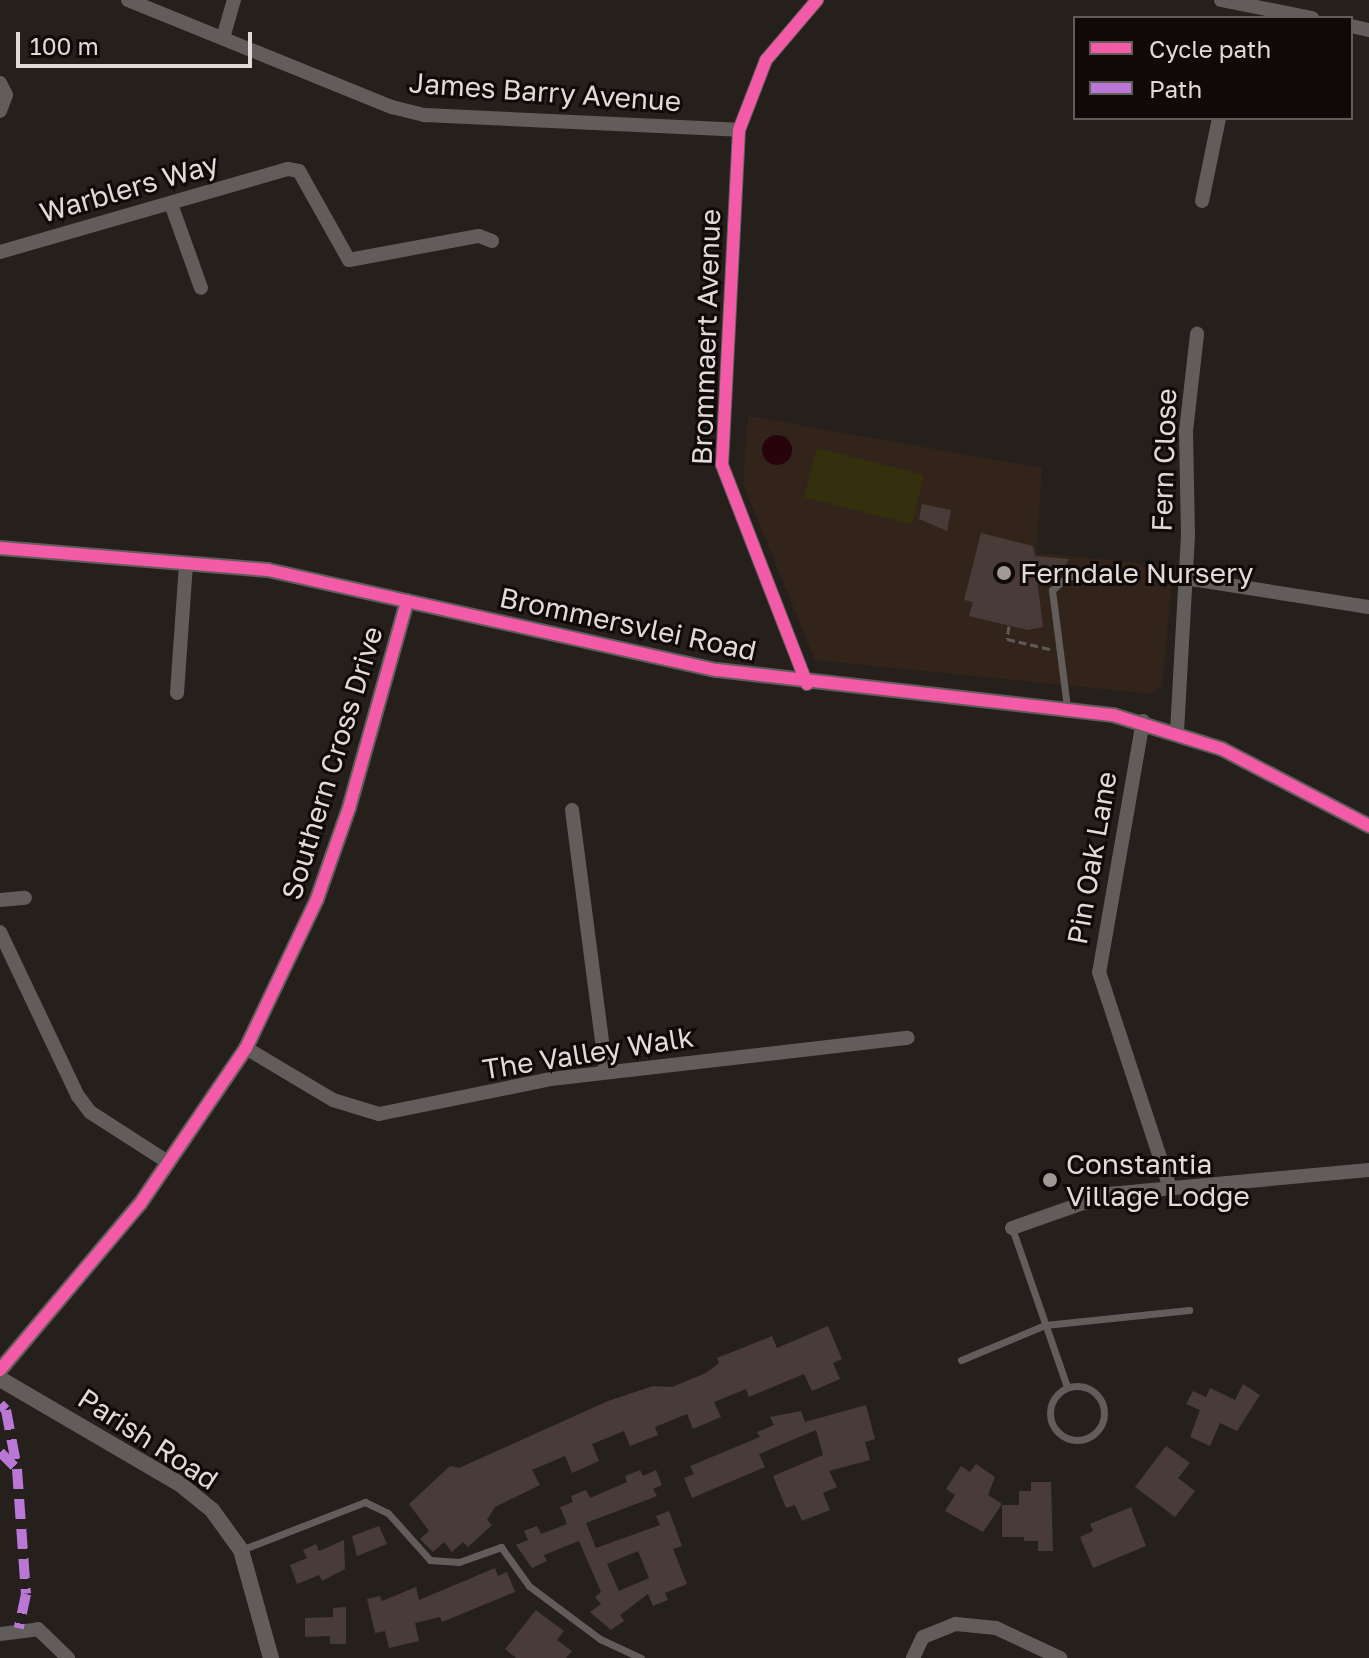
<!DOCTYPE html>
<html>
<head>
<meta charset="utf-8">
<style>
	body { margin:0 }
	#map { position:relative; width:1369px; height:1658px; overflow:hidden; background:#26201c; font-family:"Golos Text",sans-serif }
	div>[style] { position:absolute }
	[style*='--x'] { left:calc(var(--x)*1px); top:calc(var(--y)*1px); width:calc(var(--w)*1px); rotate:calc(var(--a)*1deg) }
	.built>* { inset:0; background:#32241b }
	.green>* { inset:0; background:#34300d }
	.water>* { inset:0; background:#27030d }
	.round { border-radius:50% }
	.building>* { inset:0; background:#483b38 }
	.path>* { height:3px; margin-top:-1.5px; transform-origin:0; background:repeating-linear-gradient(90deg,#5e5a58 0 8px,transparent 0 12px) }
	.service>* { height:7px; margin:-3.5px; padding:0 3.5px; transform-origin:3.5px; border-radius:3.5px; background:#625d5a }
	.service>.ring { margin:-3.5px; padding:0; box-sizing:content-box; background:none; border:7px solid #625d5a; border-radius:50% }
	.minor>* { height:14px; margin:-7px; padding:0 7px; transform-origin:7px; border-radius:7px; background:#625d5a }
	.tertiary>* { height:16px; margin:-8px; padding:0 8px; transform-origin:8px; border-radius:8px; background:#625d5a }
	.quiet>* { height:10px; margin-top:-5px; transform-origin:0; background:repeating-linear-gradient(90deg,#ba77d6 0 20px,transparent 0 30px) }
	.cycleway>* { height:12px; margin:-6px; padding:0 6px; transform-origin:6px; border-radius:6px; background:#f35aa7 }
	.dots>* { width:22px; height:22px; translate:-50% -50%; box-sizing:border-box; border:4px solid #0f0a08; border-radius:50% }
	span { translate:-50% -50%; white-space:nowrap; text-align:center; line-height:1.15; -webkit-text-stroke:6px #0f0a08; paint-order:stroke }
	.street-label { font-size:28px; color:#e1dad6 }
	.poi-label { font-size:28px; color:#e1dad6 }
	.left { translate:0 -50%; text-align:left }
	.legend { position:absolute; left:1073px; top:16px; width:280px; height:104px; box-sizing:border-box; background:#0f0a08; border:2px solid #635d5a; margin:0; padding:10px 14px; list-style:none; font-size:24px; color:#e1dad6 }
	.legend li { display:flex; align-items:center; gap:16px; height:40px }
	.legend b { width:40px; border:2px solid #635d5a }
	.scale { position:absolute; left:16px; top:32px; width:236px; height:36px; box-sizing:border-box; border:4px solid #e1dad6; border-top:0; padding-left:10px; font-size:24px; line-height:28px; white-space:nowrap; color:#e1dad6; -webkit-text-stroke:6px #0f0a08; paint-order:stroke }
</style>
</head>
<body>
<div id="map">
	<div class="built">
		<div style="clip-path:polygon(748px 416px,1042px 468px,1036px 553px,1173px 566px,1162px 686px,1152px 694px,815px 660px,743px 483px)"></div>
	</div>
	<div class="green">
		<div style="clip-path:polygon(817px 448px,924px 475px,912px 524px,804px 497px)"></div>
	</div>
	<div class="water">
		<div class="round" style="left:762px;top:435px;width:30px;height:30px"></div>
	</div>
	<div class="building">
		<div style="clip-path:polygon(922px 504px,951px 510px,947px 531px,919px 519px)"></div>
		<div style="clip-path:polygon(981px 533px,1033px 546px,1035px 556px,1069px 559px,1062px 572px,1036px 570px,1043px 627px,1028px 630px,969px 616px,973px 602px,964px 600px)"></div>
		<div style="clip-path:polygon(828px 1326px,842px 1359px,833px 1363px,840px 1379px,812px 1391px,804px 1374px,749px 1397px,746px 1389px,714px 1402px,721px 1417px,693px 1429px,687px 1414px,655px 1427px,658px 1435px,630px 1446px,624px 1431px,592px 1444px,599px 1461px,572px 1473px,565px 1456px,532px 1470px,540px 1485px,495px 1507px,487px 1520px,492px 1525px,468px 1547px,463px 1542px,452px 1552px,444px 1542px,433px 1552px,420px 1539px,429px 1531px,409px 1504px,450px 1466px,459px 1468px,608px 1401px,653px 1386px,672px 1387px,706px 1373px,719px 1363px,717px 1358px,772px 1336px,777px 1348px)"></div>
		<div style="clip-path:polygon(1243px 1384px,1260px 1395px,1237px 1431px,1220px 1423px,1210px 1446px,1190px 1437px,1200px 1410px,1186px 1404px,1193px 1391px,1206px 1397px,1210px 1388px,1235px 1400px)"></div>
		<div style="clip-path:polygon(866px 1405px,875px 1439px,865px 1442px,870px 1460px,829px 1471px,837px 1487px,823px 1493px,830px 1510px,802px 1521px,795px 1505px,786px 1508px,773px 1476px,823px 1455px,816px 1430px,759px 1454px,765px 1467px,692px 1498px,684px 1478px,694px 1474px,690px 1466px,760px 1437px,757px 1432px,774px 1425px,770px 1417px,801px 1411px,805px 1422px)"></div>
		<div style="clip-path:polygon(1166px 1446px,1190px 1463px,1178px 1478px,1195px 1491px,1175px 1517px,1135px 1487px)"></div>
		<div style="clip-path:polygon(976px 1464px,995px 1477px,988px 1495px,1002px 1504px,983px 1532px,945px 1511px,955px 1495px,946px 1489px,961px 1466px,970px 1472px)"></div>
		<div style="clip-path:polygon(evenodd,640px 1470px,643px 1476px,656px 1470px,662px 1485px,653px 1489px,657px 1496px,586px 1523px,596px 1548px,660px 1525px,656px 1516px,669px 1511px,682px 1546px,673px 1549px,687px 1584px,665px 1593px,668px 1600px,653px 1606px,648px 1594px,620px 1615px,624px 1621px,611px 1630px,590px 1612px,601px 1604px,595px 1597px,601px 1592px,579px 1541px,544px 1555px,547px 1561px,532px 1568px,516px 1545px,528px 1540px,524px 1531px,537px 1526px,541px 1534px,567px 1524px,560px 1507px,573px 1502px,571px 1496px,586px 1490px,590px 1498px,627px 1482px,625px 1476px,640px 1470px,638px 1551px,649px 1578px,619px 1591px,607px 1564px,638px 1551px)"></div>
		<div style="clip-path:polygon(1031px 1482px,1051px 1482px,1053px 1551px,1038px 1551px,1038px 1541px,1024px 1541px,1024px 1537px,1002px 1537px,1002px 1505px,1019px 1505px,1019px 1491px,1031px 1491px)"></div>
		<div style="clip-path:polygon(1131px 1507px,1146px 1546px,1093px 1568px,1080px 1537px,1093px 1531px,1090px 1524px)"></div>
		<div style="clip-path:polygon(379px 1526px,387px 1544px,357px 1556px,352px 1536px)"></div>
		<div style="clip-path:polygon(344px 1540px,345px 1569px,322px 1581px,319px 1575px,297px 1584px,290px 1565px,307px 1558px,303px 1550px,316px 1544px,319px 1551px)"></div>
		<div style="clip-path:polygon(495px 1568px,498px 1576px,507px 1572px,515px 1592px,442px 1622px,440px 1617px,415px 1623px,419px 1641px,389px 1648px,385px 1631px,375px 1633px,367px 1599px,380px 1596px,382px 1601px,416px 1587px,419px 1600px)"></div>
		<div style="clip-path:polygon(346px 1607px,346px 1644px,330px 1644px,330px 1636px,305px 1637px,305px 1618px,333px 1617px,333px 1608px)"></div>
		<div style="clip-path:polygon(536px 1610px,564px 1631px,557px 1640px,572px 1651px,566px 1658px,516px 1658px,505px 1649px)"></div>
	</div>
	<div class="path">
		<div style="--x:1009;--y:626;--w:13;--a:99"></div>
		<div style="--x:1007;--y:639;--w:44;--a:13.1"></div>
	</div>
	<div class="service">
		<div style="--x:1067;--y:707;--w:118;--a:-97.3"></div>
		<div style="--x:1052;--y:590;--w:20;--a:-41"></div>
		<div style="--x:1067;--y:577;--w:17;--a:-10"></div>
		<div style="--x:1012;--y:1228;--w:168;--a:70.9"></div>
		<div style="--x:961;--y:1360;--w:91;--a:-22.6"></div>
		<div style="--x:1045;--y:1325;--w:145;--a:-5.9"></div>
		<div class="ring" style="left:1050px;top:1386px;width:47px;height:47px"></div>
		<div style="--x:241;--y:1550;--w:133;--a:-21.2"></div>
		<div style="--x:365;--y:1502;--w:25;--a:26"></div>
		<div style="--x:388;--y:1513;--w:63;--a:48.2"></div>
		<div style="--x:430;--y:1560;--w:29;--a:4"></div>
		<div style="--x:459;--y:1562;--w:45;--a:-19.7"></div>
		<div style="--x:501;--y:1547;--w:48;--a:54.3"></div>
		<div style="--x:529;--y:1586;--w:89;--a:36.7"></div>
		<div style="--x:600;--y:1639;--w:45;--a:24.9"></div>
	</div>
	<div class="minor">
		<div style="--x:128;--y:0;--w:285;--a:22.1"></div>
		<div style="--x:392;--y:107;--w:34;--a:14"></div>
		<div style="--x:425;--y:115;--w:314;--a:2.7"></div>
		<div style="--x:1221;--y:0;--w:93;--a:11.2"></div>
		<div style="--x:1351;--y:26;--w:18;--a:13"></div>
		<div style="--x:223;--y:38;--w:40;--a:-74"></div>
		<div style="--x:0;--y:83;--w:13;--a:63"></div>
		<div style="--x:6;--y:95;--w:17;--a:111"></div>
		<div style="--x:1202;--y:201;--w:85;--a:-78.4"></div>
		<div style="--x:171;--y:204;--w:89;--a:70.3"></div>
		<div style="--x:0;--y:252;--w:300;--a:-16.1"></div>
		<div style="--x:288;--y:169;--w:11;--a:10"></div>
		<div style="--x:299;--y:171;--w:102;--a:60.7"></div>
		<div style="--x:349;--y:260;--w:132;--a:-10.5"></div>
		<div style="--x:479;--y:236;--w:14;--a:21"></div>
		<div style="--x:1185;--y:578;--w:186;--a:9"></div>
		<div style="--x:807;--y:684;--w:235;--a:-111.2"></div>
		<div style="--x:722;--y:465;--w:335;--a:-87.1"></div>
		<div style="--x:739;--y:130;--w:75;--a:-68.9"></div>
		<div style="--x:766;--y:60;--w:79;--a:-49.6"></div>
		<div style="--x:177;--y:693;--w:130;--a:-86"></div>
		<div style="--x:1143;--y:721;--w:255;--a:99.9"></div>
		<div style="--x:1099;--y:972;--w:224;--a:71.8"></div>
		<div style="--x:1177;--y:732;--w:196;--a:-86.8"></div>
		<div style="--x:1188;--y:536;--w:105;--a:-91.1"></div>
		<div style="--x:1186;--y:431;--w:98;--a:-83.5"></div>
		<div style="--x:572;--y:810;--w:264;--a:82.6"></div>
		<div style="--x:0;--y:900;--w:25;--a:-5"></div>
		<div style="--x:0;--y:932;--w:182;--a:64.6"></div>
		<div style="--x:78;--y:1096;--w:20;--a:53"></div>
		<div style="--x:90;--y:1112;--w:94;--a:32.8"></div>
		<div style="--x:246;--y:1048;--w:101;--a:30.9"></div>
		<div style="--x:333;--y:1100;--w:48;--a:16.9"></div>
		<div style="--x:379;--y:1114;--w:176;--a:-11.5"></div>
		<div style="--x:551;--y:1079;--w:359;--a:-6.6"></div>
		<div style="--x:1012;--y:1228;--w:103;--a:-19.3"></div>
		<div style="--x:1109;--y:1194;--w:261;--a:-5.3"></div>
		<div style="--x:0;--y:1634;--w:38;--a:-7"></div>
		<div style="--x:38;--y:1629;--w:42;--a:44"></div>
		<div style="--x:913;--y:1658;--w:23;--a:-65"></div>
		<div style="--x:923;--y:1637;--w:35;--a:-22"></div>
		<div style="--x:956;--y:1624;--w:40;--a:5.7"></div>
		<div style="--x:996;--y:1628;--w:71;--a:25.1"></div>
	</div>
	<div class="tertiary">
		<div style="--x:0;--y:548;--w:269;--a:4.7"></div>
		<div style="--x:268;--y:570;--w:460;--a:12.6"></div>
		<div style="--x:717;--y:670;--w:399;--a:6.5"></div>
		<div style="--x:1113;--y:715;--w:114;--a:17.3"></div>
		<div style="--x:1222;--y:749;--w:166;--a:27.6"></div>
		<div style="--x:0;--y:1370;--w:217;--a:-49.9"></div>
		<div style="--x:140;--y:1204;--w:189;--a:-55.8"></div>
		<div style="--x:246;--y:1048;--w:165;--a:-64.5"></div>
		<div style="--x:317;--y:899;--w:96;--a:-70.6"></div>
		<div style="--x:349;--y:808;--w:215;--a:-74.3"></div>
		<div style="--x:0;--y:1379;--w:208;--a:30.3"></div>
		<div style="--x:180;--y:1484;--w:41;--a:39.1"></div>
		<div style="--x:212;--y:1510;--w:49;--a:54.1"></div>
		<div style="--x:241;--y:1550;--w:112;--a:74.5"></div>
	</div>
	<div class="quiet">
		<div style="--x:0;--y:1404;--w:8;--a:45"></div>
		<div style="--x:6;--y:1410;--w:60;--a:79.4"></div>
		<div style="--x:0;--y:1452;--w:24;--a:45"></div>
		<div style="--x:17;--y:1469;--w:125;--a:85.9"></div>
		<div style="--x:26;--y:1594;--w:35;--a:102"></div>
	</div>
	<div class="cycleway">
		<div style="--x:0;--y:548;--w:269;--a:4.7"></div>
		<div style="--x:268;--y:570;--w:460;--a:12.6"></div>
		<div style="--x:717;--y:670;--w:399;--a:6.5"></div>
		<div style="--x:1113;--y:715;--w:114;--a:17.3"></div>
		<div style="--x:1222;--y:749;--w:166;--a:27.6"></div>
		<div style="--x:807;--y:684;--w:235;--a:-111.2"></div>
		<div style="--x:722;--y:465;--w:335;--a:-87.1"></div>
		<div style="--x:739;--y:130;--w:75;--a:-68.9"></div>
		<div style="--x:766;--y:60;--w:79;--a:-49.6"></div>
		<div style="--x:0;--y:1370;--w:217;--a:-49.9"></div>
		<div style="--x:140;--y:1204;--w:189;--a:-55.8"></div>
		<div style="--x:246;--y:1048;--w:165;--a:-64.5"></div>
		<div style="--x:317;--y:899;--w:96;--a:-70.6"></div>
		<div style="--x:349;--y:808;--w:215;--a:-74.3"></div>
	</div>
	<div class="dots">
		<div style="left:1004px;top:573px;background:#a09995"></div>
		<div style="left:1050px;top:1180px;background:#a09995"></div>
	</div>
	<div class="street-label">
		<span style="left:545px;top:92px;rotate:4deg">James Barry Avenue</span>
		<span style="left:129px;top:188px;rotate:-16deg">Warblers Way</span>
		<span style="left:706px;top:337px;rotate:-88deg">Brommaert Avenue</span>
		<span style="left:1164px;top:460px;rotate:-88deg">Fern Close</span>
		<span style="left:628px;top:624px;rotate:12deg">Brommersvlei Road</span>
		<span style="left:332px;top:763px;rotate:-73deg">Southern Cross Drive</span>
		<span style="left:1092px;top:858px;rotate:-80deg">Pin Oak Lane</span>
		<span style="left:588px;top:1053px;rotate:-9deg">The Valley Walk</span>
		<span style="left:148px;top:1439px;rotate:33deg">Parish Road</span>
	</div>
	<div class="poi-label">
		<span class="left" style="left:1020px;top:573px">Ferndale Nursery</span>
		<span class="left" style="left:1066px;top:1180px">Constantia<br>Village Lodge</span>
	</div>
	<ul class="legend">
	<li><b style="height:10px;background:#f35aa7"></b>Cycle path</li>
	<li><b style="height:10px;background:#ba77d6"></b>Path</li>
	</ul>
	<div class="scale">100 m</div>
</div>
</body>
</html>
